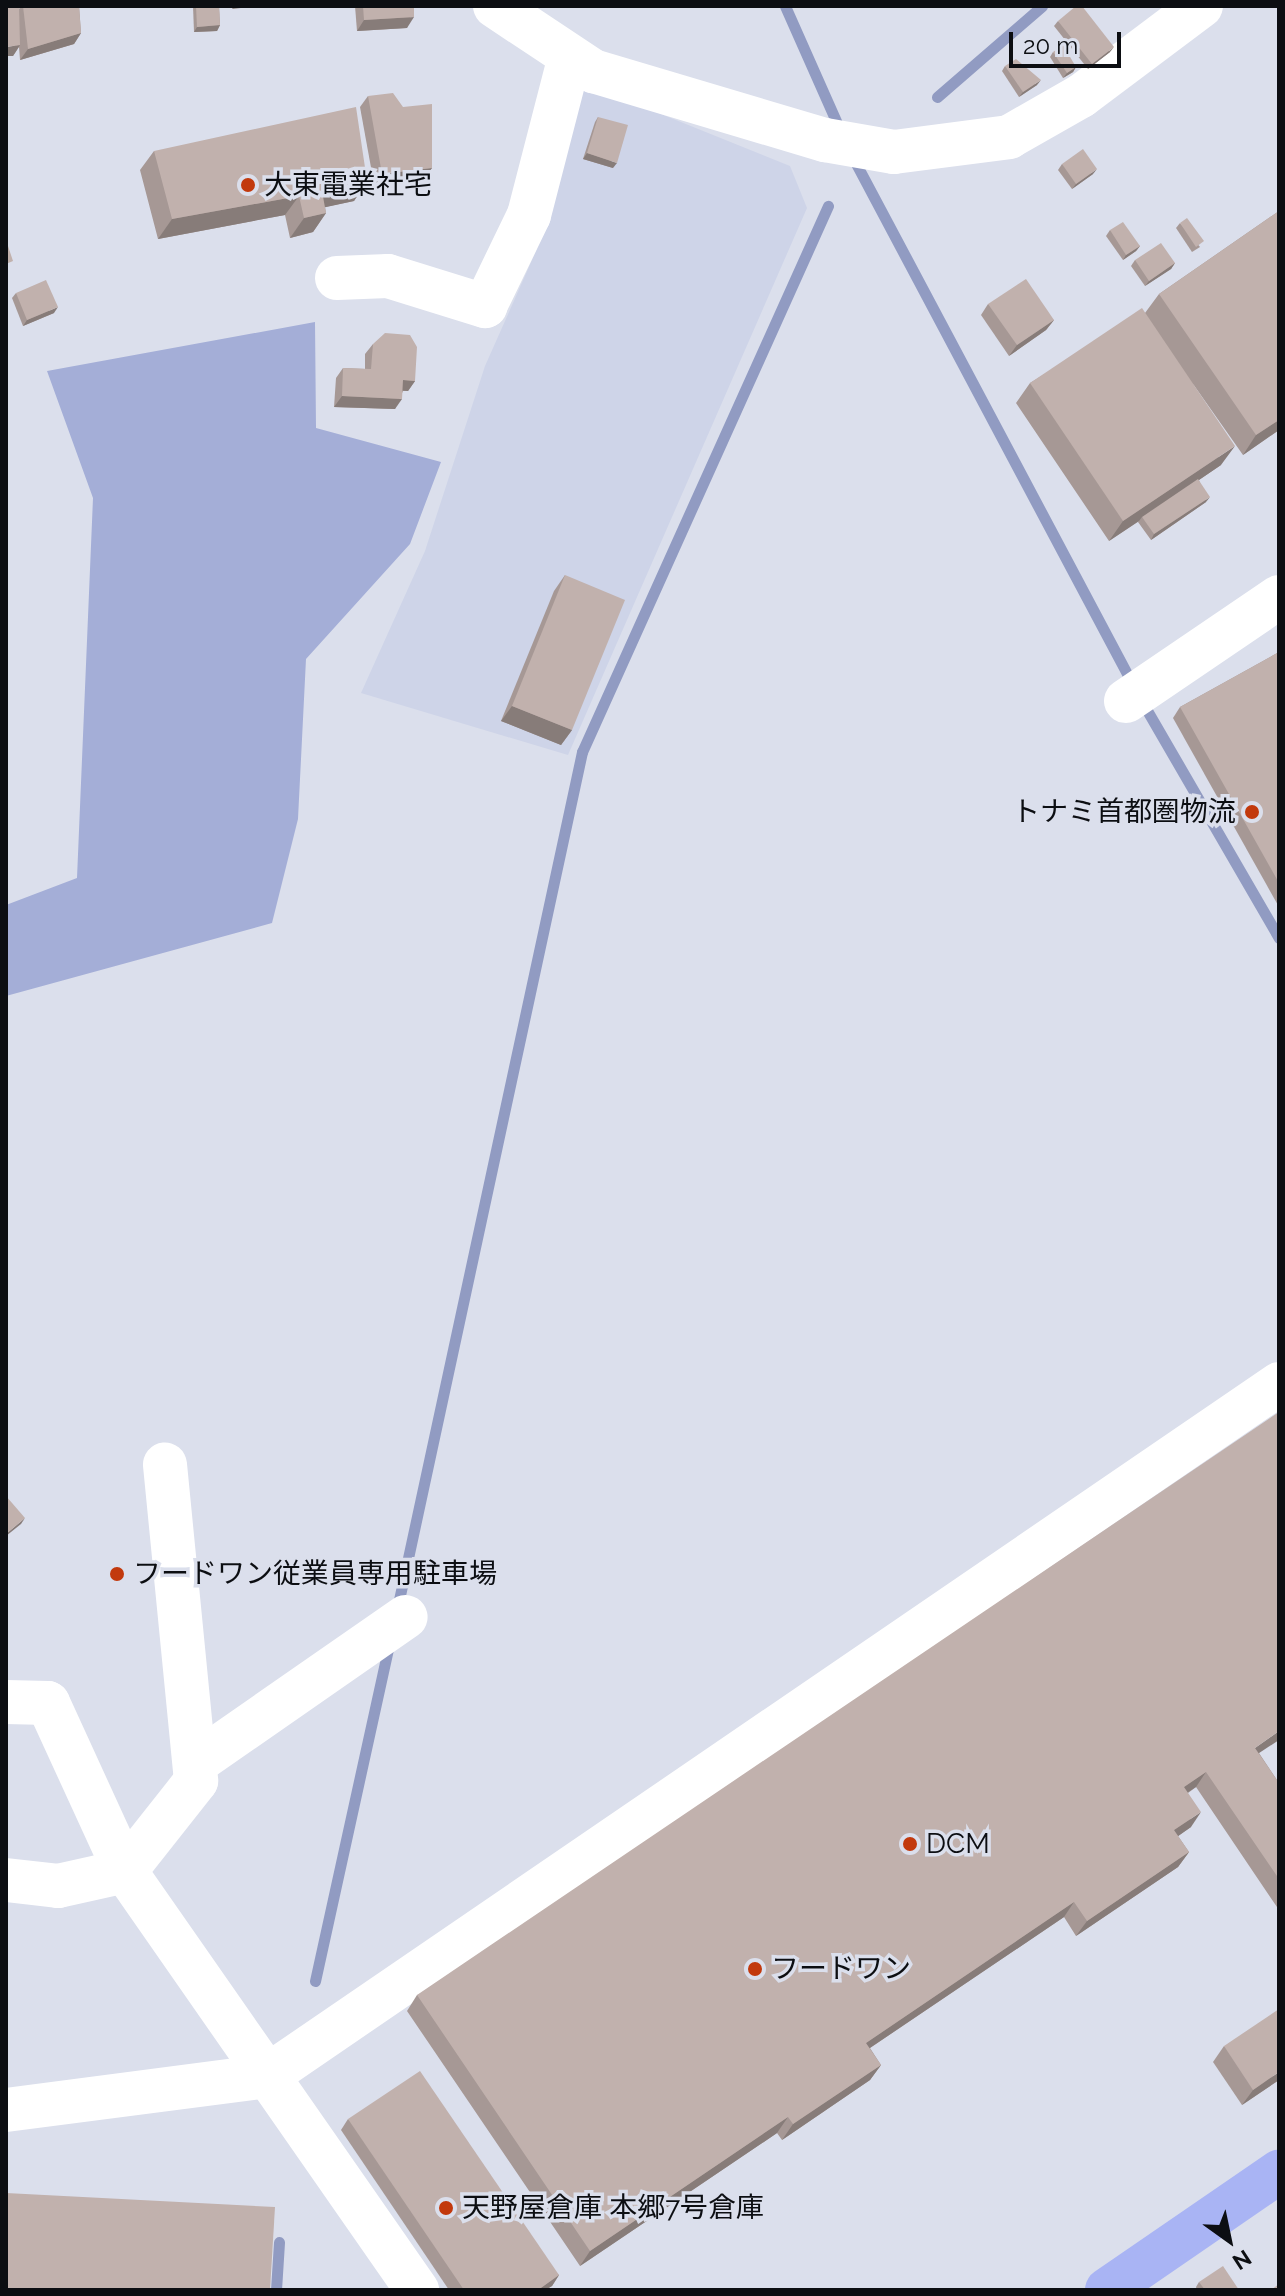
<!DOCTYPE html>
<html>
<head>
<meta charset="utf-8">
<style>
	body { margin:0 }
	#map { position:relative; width:1285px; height:2296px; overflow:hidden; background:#dbdfec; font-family:Raleway,"Noto Sans JP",sans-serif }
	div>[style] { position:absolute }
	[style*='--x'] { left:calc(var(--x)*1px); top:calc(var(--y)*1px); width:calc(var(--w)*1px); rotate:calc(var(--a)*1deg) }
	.built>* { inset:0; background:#ced4e8 }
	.forest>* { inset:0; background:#a4aed7 }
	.stream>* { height:11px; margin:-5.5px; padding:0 5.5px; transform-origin:5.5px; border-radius:5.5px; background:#919bc2 }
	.minor>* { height:44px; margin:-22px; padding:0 22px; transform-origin:22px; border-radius:22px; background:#fff }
	.major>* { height:44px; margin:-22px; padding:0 22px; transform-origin:22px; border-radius:22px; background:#a9b4f4 }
	.wall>* { inset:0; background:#a69895 }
	.shaded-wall>* { inset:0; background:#877c79 }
	.building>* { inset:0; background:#c1b1ad }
	.dots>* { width:22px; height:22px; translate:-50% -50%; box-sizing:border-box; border:4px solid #dbdfec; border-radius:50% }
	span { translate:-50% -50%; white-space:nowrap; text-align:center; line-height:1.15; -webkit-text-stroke:7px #dbdfec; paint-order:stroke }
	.poi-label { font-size:28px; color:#0c0e12 }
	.left { translate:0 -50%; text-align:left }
	.right { translate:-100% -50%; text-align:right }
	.frame { position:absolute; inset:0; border:8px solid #0c0e12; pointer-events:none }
	.north { position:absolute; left:1189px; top:2200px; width:80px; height:80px; -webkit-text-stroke:6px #dbdfec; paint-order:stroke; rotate:147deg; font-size:22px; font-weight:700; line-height:32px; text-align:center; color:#0c0e12 }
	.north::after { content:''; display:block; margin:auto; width:28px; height:36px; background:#0c0e12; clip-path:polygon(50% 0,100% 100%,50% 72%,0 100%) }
	.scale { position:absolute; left:1009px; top:32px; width:112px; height:36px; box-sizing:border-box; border:4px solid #0c0e12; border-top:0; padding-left:10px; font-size:24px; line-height:28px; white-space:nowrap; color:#0c0e12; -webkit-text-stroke:6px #dbdfec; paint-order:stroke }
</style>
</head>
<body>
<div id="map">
	<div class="built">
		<div style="clip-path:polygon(584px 83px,790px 166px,807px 208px,568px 755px,361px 693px,425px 551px,485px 366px,536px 251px)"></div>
	</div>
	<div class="forest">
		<div style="clip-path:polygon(315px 322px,316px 428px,441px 462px,410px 544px,306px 659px,298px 819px,272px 923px,6px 996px,6px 905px,77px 878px,93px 498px,47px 371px)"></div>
	</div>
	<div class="stream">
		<div style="--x:785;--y:6;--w:136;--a:66.1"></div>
		<div style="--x:937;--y:97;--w:139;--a:-40.9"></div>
		<div style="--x:852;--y:156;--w:599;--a:62.02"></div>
		<div style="--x:1141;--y:700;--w:275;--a:59.9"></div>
		<div style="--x:397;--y:1609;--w:877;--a:-77.82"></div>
		<div style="--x:582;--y:752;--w:599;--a:-65.75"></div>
		<div style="--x:315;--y:1981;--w:344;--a:-77.6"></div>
		<div style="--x:276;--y:2290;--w:48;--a:-86.4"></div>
	</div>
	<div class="minor">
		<div style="--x:495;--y:6;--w:118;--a:33.6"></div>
		<div style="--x:593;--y:71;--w:242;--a:16.6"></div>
		<div style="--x:825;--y:140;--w:70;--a:9.9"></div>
		<div style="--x:894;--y:152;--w:116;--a:-7.4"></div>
		<div style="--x:1009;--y:137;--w:83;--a:-29.7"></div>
		<div style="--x:1081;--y:96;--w:150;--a:-36.9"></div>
		<div style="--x:337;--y:278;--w:51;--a:-2.2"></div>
		<div style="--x:388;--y:276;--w:102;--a:17.2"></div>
		<div style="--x:485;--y:306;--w:101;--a:-64.2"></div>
		<div style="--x:529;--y:215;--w:160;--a:-75.5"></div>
		<div style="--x:1126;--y:701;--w:185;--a:-34.2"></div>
		<div style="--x:6;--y:1702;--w:42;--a:1.4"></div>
		<div style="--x:48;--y:1703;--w:185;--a:65.4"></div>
		<div style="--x:125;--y:1871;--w:511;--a:55.13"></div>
		<div style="--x:197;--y:1762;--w:254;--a:-34.8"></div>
		<div style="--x:6;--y:1880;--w:52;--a:6.6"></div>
		<div style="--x:58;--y:1886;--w:69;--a:-12.6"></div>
		<div style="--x:125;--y:1871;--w:115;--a:-51.7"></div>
		<div style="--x:196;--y:1781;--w:318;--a:-95.6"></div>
		<div style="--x:6;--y:2110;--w:263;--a:-7.4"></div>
		<div style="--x:267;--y:2076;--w:1226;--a:-34.36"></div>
	</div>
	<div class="major">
		<div style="--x:1107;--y:2290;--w:209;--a:-34.5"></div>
	</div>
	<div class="wall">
		<div style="clip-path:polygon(21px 6px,79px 6px,81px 33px,74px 44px,20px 60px,19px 47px,13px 56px,19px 9px)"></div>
		<div style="clip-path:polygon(193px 6px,219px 6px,220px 25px,217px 31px,194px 32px)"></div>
		<div style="clip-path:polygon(355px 6px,414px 6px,407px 28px,357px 31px)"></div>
		<div style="clip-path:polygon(1058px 21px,1110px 52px,1088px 69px,1054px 26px)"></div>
		<div style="clip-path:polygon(1053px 52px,1076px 67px,1073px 72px,1063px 78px,1050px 57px)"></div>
		<div style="clip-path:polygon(1005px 66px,1037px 85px,1019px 97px,1002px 71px)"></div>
		<div style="clip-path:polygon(368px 96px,432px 168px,424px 178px,374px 184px,360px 107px)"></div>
		<div style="clip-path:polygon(598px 117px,613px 168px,583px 159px,595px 122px)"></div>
		<div style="clip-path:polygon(154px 151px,367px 181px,354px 201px,325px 207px,326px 213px,313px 232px,290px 238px,285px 215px,158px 239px,140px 170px)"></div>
		<div style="clip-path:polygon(1062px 164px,1093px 174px,1072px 189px,1058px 170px)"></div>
		<div style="clip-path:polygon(1279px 211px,1279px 430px,1243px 455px,1193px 384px,1221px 465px,1199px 480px,1206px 502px,1151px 540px,1138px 522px,1139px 521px,1109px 541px,1016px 403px,1030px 383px,1145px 313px,1159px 294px)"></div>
		<div style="clip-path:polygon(1180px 223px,1200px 247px,1192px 252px,1176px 228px)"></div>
		<div style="clip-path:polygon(1110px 230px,1140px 246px,1136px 251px,1123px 260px,1106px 236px)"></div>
		<div style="clip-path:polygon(1135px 260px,1175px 263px,1171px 269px,1145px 286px,1131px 266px)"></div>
		<div style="clip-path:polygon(16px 293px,54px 313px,23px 326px,12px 298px)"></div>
		<div style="clip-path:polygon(988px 304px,1054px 320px,1046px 330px,1009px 356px,981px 315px)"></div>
		<div style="clip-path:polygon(373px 344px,415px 381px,408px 391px,403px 391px,395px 409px,334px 407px,336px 378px,343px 368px,365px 369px,365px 354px)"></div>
		<div style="clip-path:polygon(565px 575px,572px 730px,561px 745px,501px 721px,554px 591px)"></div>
		<div style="clip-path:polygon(1279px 652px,1279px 907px,1173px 718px,1180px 707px)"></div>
		<div style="clip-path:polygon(1259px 1753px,1279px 1783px,1279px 1910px,1196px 1787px,1188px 1793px,1191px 1827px,1178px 1836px,1189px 1852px,1178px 1867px,1076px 1936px,1064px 1917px,870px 2048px,881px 2065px,870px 2080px,782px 2140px,777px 2133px,580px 2266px,407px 2011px,417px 1995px)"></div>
		<div style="clip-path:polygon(1224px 2046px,1279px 2080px,1242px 2105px,1213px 2062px)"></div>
		<div style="clip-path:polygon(348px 2119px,559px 2275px,552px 2286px,545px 2290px,449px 2290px,341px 2130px)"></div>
		<div style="clip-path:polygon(1199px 2282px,1239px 2290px,1197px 2290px,1196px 2287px)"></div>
	</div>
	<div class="shaded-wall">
		<div style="clip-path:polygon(234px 6px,258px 6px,232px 9px)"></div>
		<div style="clip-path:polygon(414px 17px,407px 28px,357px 31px,364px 20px)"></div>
		<div style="clip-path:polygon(220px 25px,217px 31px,194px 32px,197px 27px)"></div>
		<div style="clip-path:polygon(81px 33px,74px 44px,20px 60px,28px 49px)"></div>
		<div style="clip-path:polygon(20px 45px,13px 56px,6px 56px,6px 47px)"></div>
		<div style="clip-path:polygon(1114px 47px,1110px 52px,1088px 69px,1092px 64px)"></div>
		<div style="clip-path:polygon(1076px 67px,1073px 72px,1063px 78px,1067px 73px)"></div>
		<div style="clip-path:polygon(1041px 80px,1037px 85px,1019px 97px,1023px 92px)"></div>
		<div style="clip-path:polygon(587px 153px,617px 163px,613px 168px,583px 159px)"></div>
		<div style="clip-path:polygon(432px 168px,424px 178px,374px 184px,382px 174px)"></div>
		<div style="clip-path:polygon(1097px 169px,1093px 174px,1072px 189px,1076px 184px)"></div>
		<div style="clip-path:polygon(367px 181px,354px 201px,308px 211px,322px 191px)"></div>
		<div style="clip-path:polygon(299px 196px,285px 215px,158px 239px,172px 219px)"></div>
		<div style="clip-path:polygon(326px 213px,313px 232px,290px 238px,304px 218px)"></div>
		<div style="clip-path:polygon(1140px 246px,1136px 251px,1123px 260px,1126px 255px)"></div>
		<div style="clip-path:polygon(1175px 263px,1171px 269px,1145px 286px,1149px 281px)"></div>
		<div style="clip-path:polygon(58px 307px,54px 313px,23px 326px,27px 320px)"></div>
		<div style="clip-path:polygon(1054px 320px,1046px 330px,1009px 356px,1017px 345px)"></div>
		<div style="clip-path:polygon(403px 380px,415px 381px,408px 391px,396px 390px)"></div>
		<div style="clip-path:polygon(342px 396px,402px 399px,395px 409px,334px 407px)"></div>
		<div style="clip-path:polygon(1279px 420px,1279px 430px,1243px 455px,1256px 435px)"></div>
		<div style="clip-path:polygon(1235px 446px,1221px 465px,1143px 518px,1142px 517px,1139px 521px,1109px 541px,1123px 521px)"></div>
		<div style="clip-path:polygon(1210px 497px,1206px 502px,1151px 540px,1154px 534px)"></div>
		<div style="clip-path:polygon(512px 706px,572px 730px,561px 745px,501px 721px)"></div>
		<div style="clip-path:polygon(25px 1518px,21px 1524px,6px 1536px,6px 1534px)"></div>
		<div style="clip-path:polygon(1279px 1731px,1279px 1740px,1244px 1763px,1255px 1748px)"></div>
		<div style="clip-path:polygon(1206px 1772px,1196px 1787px,1173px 1802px,1184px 1787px)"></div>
		<div style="clip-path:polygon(1201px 1812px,1191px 1827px,1164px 1846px,1174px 1830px)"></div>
		<div style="clip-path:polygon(1189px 1852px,1178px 1867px,1076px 1936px,1087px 1921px)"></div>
		<div style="clip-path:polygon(1074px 1902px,1064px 1917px,855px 2058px,866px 2043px)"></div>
		<div style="clip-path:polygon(881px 2065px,870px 2080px,782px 2140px,793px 2124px)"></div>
		<div style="clip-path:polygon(1279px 2072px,1279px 2080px,1242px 2105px,1253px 2090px)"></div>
		<div style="clip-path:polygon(788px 2117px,777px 2133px,580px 2266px,590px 2251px)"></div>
		<div style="clip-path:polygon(559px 2275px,552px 2286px,545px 2290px,538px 2290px)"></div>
	</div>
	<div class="building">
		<div style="clip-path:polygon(6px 6px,19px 6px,20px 45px,6px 47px)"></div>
		<div style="clip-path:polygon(23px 6px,79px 6px,81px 33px,28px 49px)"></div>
		<div style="clip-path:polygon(196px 6px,219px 6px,220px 25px,197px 27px)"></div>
		<div style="clip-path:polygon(363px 6px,414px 6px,414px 17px,364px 20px)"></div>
		<div style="clip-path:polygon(1076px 6px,1082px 6px,1114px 47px,1092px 64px,1058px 21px)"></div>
		<div style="clip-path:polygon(1063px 45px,1076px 67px,1067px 73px,1053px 52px)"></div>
		<div style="clip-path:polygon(1016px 59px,1041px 80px,1023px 92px,1005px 66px)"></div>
		<div style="clip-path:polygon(393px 93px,403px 107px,432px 104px,432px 168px,382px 174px,368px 96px)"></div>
		<div style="clip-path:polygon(356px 107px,367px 181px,322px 191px,326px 213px,304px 218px,299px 196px,172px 219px,154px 151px)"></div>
		<div style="clip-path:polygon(598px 117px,628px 125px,617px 163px,587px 153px)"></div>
		<div style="clip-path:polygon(1083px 149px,1097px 169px,1076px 184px,1062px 164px)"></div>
		<div style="clip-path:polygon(1279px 211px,1279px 420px,1256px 435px,1159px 294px)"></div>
		<div style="clip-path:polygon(1187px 218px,1204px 241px,1196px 247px,1180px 223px)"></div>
		<div style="clip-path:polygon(1123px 222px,1140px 246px,1126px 255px,1110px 230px)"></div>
		<div style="clip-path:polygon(6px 240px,13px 261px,6px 264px)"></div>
		<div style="clip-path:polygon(1161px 243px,1175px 263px,1149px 281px,1135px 260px)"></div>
		<div style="clip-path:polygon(1026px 279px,1054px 320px,1017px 345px,988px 304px)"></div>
		<div style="clip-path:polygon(46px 280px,58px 307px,27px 320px,16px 293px)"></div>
		<div style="clip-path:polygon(1142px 308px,1235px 446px,1123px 521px,1030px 383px)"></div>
		<div style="clip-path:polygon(385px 333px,410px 335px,417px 347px,415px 381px,403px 380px,402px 399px,342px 396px,343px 368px,371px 369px,373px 344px)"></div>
		<div style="clip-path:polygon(1198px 479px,1210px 497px,1154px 534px,1142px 517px)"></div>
		<div style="clip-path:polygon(565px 575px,625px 600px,572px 730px,512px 706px)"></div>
		<div style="clip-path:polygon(1279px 652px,1279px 883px,1180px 707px)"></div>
		<div style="clip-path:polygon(1279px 1412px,1279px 1731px,1255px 1748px,1279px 1783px,1279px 1879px,1206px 1772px,1184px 1787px,1201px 1812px,1174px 1830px,1189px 1852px,1087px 1921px,1074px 1902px,866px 2043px,881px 2065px,793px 2124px,788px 2117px,590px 2251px,417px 1995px)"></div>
		<div style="clip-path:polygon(6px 1496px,25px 1518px,6px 1534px)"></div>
		<div style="clip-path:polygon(1279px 2009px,1279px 2072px,1253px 2090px,1224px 2046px)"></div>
		<div style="clip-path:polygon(420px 2071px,559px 2275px,538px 2290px,464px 2290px,348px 2119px)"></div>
		<div style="clip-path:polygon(6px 2193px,275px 2207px,270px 2290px,6px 2290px)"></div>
		<div style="clip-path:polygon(1223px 2266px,1239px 2290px,1205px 2290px,1199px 2282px)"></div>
		<div style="clip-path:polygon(1279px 2284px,1279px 2290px,1271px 2290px)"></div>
	</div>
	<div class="dots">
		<div style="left:248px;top:185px;background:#c2390d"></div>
		<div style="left:1252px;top:812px;background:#c2390d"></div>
		<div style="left:117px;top:1574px;background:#c2390d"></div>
		<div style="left:910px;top:1844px;background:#c2390d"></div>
		<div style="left:755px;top:1969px;background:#c2390d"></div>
		<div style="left:446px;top:2208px;background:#c2390d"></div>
	</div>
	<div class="poi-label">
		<span class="left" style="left:264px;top:185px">大東電業社宅</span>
		<span class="right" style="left:1236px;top:812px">トナミ首都圏物流</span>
		<span class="left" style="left:133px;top:1574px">フードワン従業員専用駐車場</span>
		<span class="left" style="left:926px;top:1844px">DCM</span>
		<span class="left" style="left:771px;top:1969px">フードワン</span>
		<span class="left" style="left:462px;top:2208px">天野屋倉庫 本郷7号倉庫</span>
	</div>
	<div class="frame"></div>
	<div class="north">N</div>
	<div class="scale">20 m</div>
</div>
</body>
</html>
